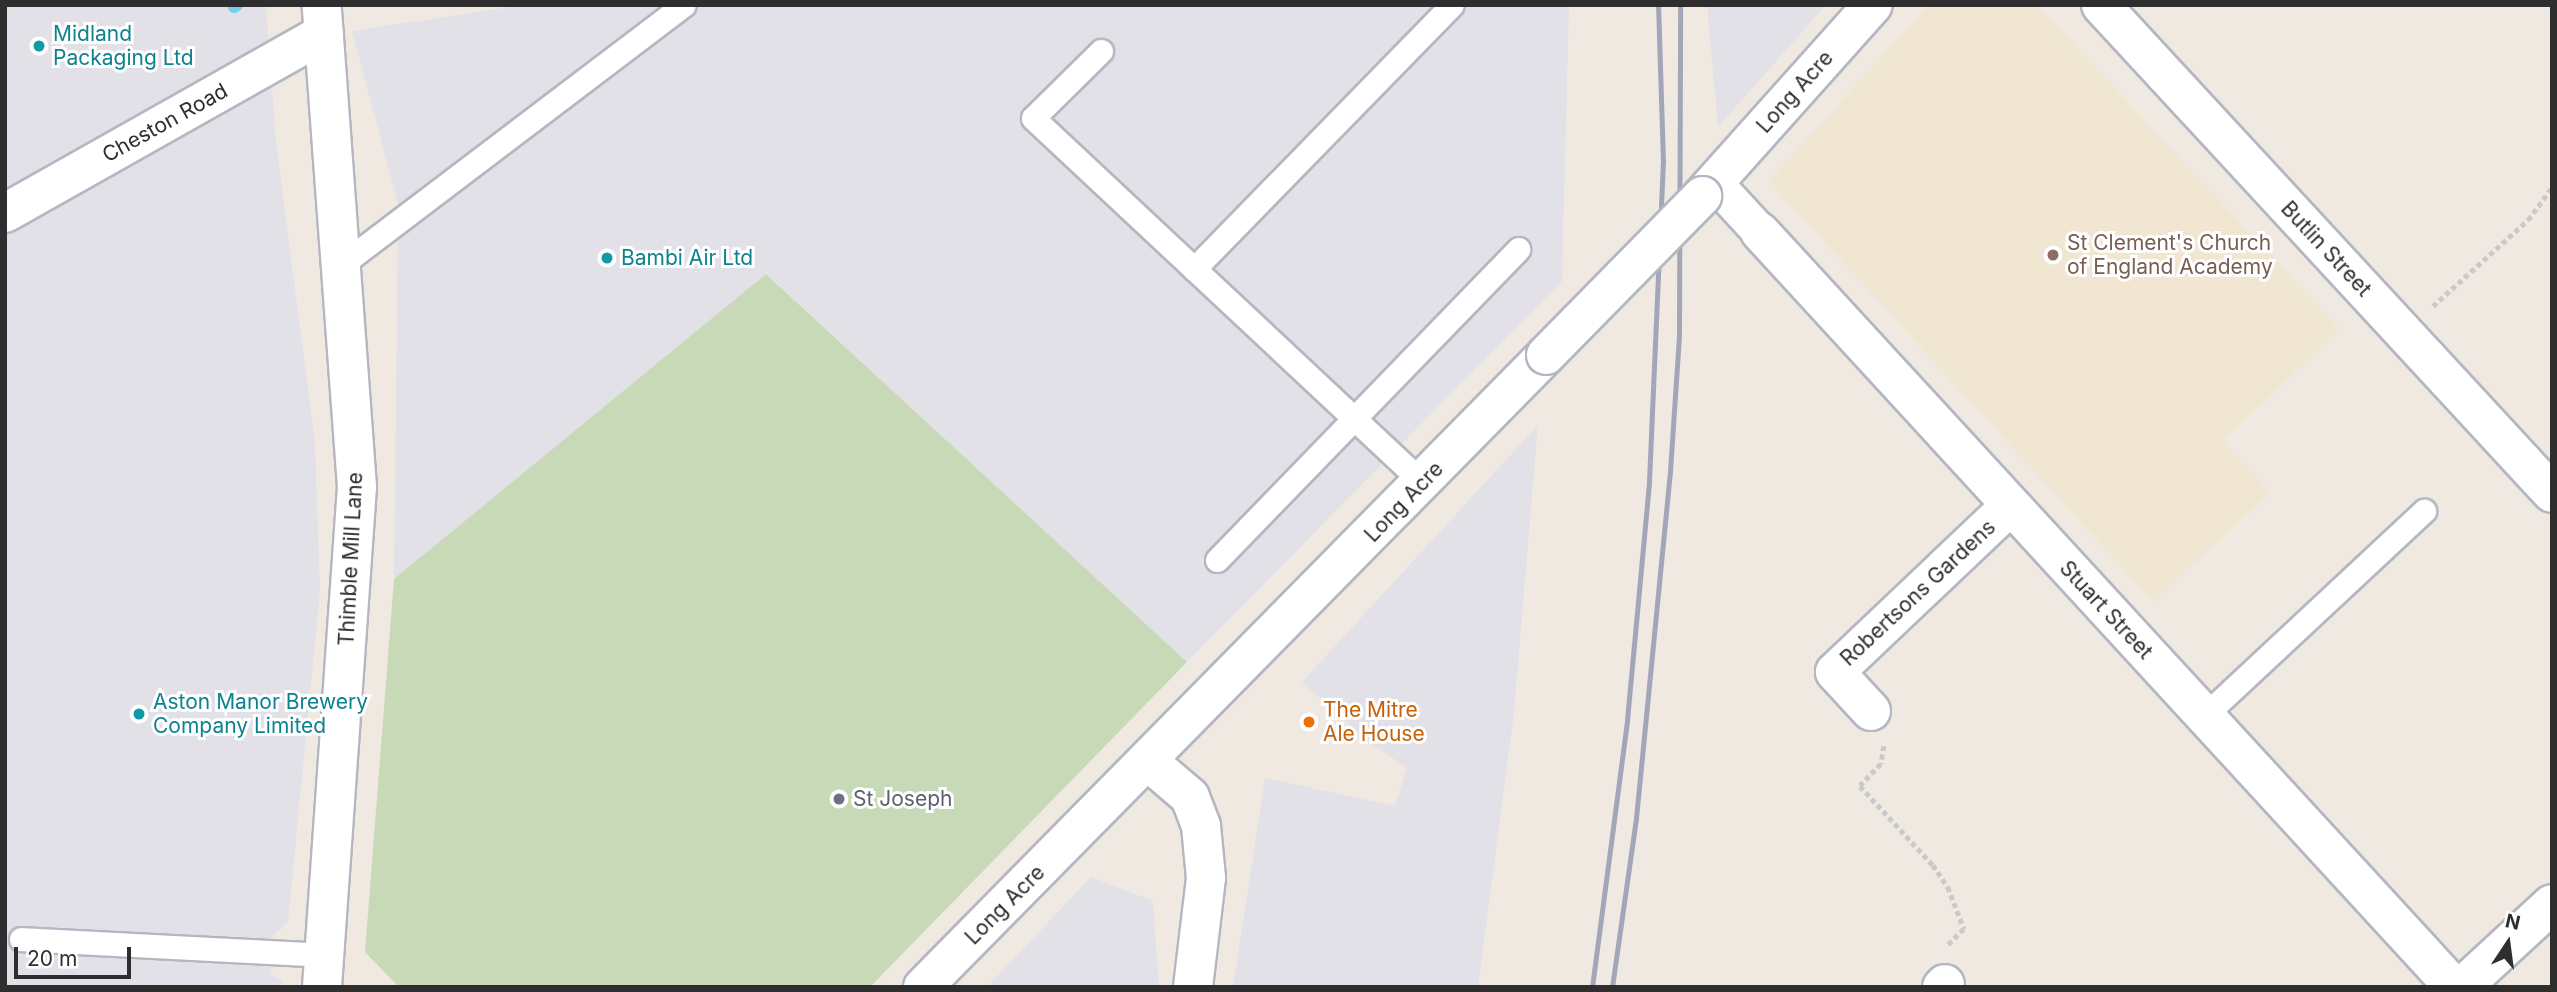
<!DOCTYPE html>
<html>
<head>
<meta charset="utf-8">
<style>
	body { margin:0 }
	#map { position:relative; width:2557px; height:992px; overflow:hidden; background:#efe9e1; font-family:Inter,sans-serif }
	div>[style] { position:absolute }
	[style*='--x'] { left:calc(var(--x)*1px); top:calc(var(--y)*1px); width:calc(var(--w)*1px); rotate:calc(var(--a)*1deg) }
	.industrial>* { inset:0; background:#e3e1e8 }
	.education>* { inset:0; background:#f0e6d1 }
	.cemetery>* { inset:0; background:#c8d9b8 }
	.stream>* { height:12px; margin:-6px; padding:0 6px; transform-origin:6px; border-radius:6px; background:#75cff0 }
	.path>* { height:4.5px; margin-top:-2.25px; transform-origin:0; background:repeating-linear-gradient(90deg,#c9c9c9 0 5px,transparent 0 8.5px) }
	.roads { filter:drop-shadow(2px 0 #b4b7c1) drop-shadow(-2px 0 #b4b7c1) drop-shadow(0 2px #b4b7c1) drop-shadow(0 -2px #b4b7c1) }
	.service>* { height:23px; margin:-11.5px; padding:0 11.5px; transform-origin:11.5px; border-radius:11.5px; background:#fff }
	.pedestrian>* { height:35px; margin:-17.5px; padding:0 17.5px; transform-origin:17.5px; border-radius:17.5px; background:#fff }
	.minor>* { height:38px; margin:-19px; padding:0 19px; transform-origin:19px; border-radius:19px; background:#fff }
	.tertiary>* { height:38px; margin:-19px; padding:0 19px; transform-origin:19px; border-radius:19px; background:#fff }
	.secondary>* { height:38px; margin:-19px; padding:0 19px; transform-origin:19px; border-radius:19px; background:#fff }
	.rail>* { height:5px; margin:-2.5px; padding:0 2.5px; transform-origin:2.5px; border-radius:2.5px; background:#a3a6b8 }
	.bridges { filter:drop-shadow(2px 0 #b4b7c1) drop-shadow(-2px 0 #b4b7c1) drop-shadow(0 2px #b4b7c1) drop-shadow(0 -2px #b4b7c1) }
	.tertiary-bridge>* { height:38px; margin:-19px; padding:0 19px; transform-origin:19px; border-radius:19px; background:#fff }
	.dots>* { width:19px; height:19px; translate:-50% -50%; box-sizing:border-box; border:4px solid #fff; border-radius:50% }
	span { translate:-50% -50%; white-space:nowrap; text-align:center; line-height:1.15; -webkit-text-stroke:6px #fff; paint-order:stroke }
	.culture-label { font-size:21px; color:#0d838f }
	.left { translate:0 -50%; text-align:left }
	.street-label { font-size:21px; color:#2e2e2e }
	.education-label { font-size:21px; color:#785e54 }
	.food-label { font-size:21px; color:#c56008 }
	.worship-label { font-size:21px; color:#5b616d }
	.frame { position:absolute; inset:0; border:7px solid #2e2e2e; pointer-events:none }
	.north { position:absolute; left:2473px; top:908px; width:70px; height:70px; -webkit-text-stroke:5px #fff; paint-order:stroke; rotate:13deg; font-size:19px; font-weight:700; line-height:28px; text-align:center; color:#2e2e2e }
	.north::after { content:''; display:block; margin:auto; width:24px; height:32px; background:#2e2e2e; clip-path:polygon(50% 0,100% 100%,50% 72%,0 100%) }
	.scale { position:absolute; left:14px; top:947px; width:117px; height:32px; box-sizing:border-box; border:4px solid #2e2e2e; border-top:0; padding-left:9px; font-size:21px; line-height:24px; white-space:nowrap; color:#2e2e2e; -webkit-text-stroke:5px #fff; paint-order:stroke }
</style>
</head>
<body>
<div id="map">
	<div class="industrial">
		<div style="clip-path:polygon(5px 5px,266px 5px,276px 142px,315px 443px,320px 591px,288px 922px,273px 936px,271px 974px,282px 980px,281px 987px,5px 987px)"></div>
		<div style="clip-path:polygon(523px 5px,1569px 5px,1562px 281px,1187px 662px,767px 274px,394px 579px,398px 204px,352px 31px)"></div>
		<div style="clip-path:polygon(1707px 5px,1826px 5px,1718px 127px)"></div>
		<div style="clip-path:polygon(1538px 425px,1514px 713px,1478px 987px,1233px 987px,1265px 778px,1395px 806px,1407px 768px,1366px 740px,1302px 682px)"></div>
		<div style="clip-path:polygon(1091px 877px,1153px 901px,1159px 987px,987px 987px)"></div>
	</div>
	<div class="education">
		<div style="clip-path:polygon(1929px 5px,2037px 5px,2339px 329px,2223px 441px,2270px 493px,2153px 601px,1769px 181px)"></div>
	</div>
	<div class="cemetery">
		<div style="clip-path:polygon(766px 274px,1187px 662px,870px 987px,399px 987px,365px 952px,394px 579px)"></div>
	</div>
	<div class="stream">
		<div style="--x:234;--y:7;--w:4;--a:-34"></div>
	</div>
	<div class="path">
		<div style="--x:2433;--y:306;--w:128;--a:-42.2"></div>
		<div style="--x:2528;--y:220;--w:41;--a:-54"></div>
		<div style="--x:1884;--y:746;--w:18;--a:99"></div>
		<div style="--x:1881;--y:764;--w:30;--a:134"></div>
		<div style="--x:1860;--y:786;--w:108;--a:47.3"></div>
		<div style="--x:1933;--y:865;--w:27;--a:56"></div>
		<div style="--x:1948;--y:887;--w:45;--a:69.1"></div>
		<div style="--x:1964;--y:929;--w:23;--a:135"></div>
	</div>
	<div class="roads">
		<div class="service">
			<div style="--x:1101;--y:51;--w:95;--a:135.4"></div>
			<div style="--x:1033;--y:118;--w:534;--a:43.1"></div>
			<div style="--x:341;--y:265;--w:430;--a:-37.2"></div>
			<div style="--x:1194;--y:269;--w:369;--a:-45.7"></div>
			<div style="--x:1217;--y:560;--w:433;--a:-45.9"></div>
			<div style="--x:2204;--y:716;--w:301;--a:-43"></div>
			<div style="--x:21;--y:939;--w:304;--a:3"></div>
		</div>
		<div class="pedestrian">
			<div style="--x:1714;--y:182;--w:68;--a:47.4"></div>
		</div>
		<div class="minor">
			<div style="--x:2101;--y:5;--w:664;--a:47.26"></div>
			<div style="--x:5;--y:213;--w:366;--a:-29.4"></div>
			<div style="--x:1760;--y:232;--w:1026;--a:47.41"></div>
			<div style="--x:1871;--y:711;--w:53;--a:-132.7"></div>
			<div style="--x:1835;--y:672;--w:241;--a:-43.5"></div>
			<div style="--x:1149;--y:762;--w:54;--a:40.5"></div>
			<div style="--x:1190;--y:797;--w:31;--a:69"></div>
			<div style="--x:1201;--y:826;--w:52;--a:84.5"></div>
			<div style="--x:1206;--y:878;--w:110;--a:96.8"></div>
			<div style="--x:1942;--y:987;--w:4;--a:-45"></div>
			<div style="--x:2462;--y:987;--w:122;--a:-42.7"></div>
		</div>
		<div class="tertiary">
			<div style="--x:1702;--y:196;--w:256;--a:-48.2"></div>
			<div style="--x:923;--y:987;--w:887;--a:-45.41"></div>
		</div>
		<div class="secondary">
			<div style="--x:322;--y:987;--w:501;--a:-86"></div>
			<div style="--x:357;--y:487;--w:483;--a:-94.2"></div>
		</div>
	</div>
	<div class="rail">
		<div style="--x:1592;--y:987;--w:269;--a:-82.5"></div>
		<div style="--x:1627;--y:720;--w:240;--a:-84.7"></div>
		<div style="--x:1649;--y:481;--w:319;--a:-87.5"></div>
		<div style="--x:1663;--y:162;--w:157;--a:-91.8"></div>
		<div style="--x:1612;--y:987;--w:171;--a:-81.9"></div>
		<div style="--x:1636;--y:818;--w:349;--a:-84.4"></div>
		<div style="--x:1670;--y:471;--w:137;--a:-86.2"></div>
		<div style="--x:1679;--y:334;--w:329;--a:-89.8"></div>
	</div>
	<div class="bridges">
		<div class="tertiary-bridge">
			<div style="--x:1546;--y:355;--w:223;--a:-45.5"></div>
		</div>
	</div>
	<div class="dots">
		<div style="left:39px;top:46px;background:#0f9aa8"></div>
		<div style="left:2053px;top:255px;background:#8d6e63"></div>
		<div style="left:607px;top:258px;background:#0f9aa8"></div>
		<div style="left:139px;top:714px;background:#0f9aa8"></div>
		<div style="left:1309px;top:722px;background:#e8710a"></div>
		<div style="left:839px;top:799px;background:#6b7280"></div>
	</div>
	<div class="culture-label">
		<span class="left" style="left:53px;top:46px">Midland<br>Packaging Ltd</span>
		<span class="left" style="left:621px;top:258px">Bambi Air Ltd</span>
		<span class="left" style="left:153px;top:714px">Aston Manor Brewery<br>Company Limited</span>
	</div>
	<div class="street-label">
		<span style="left:1795px;top:92px;rotate:-48deg">Long Acre</span>
		<span style="left:165px;top:123px;rotate:-29deg">Cheston Road</span>
		<span style="left:2326px;top:249px;rotate:47deg">Butlin Street</span>
		<span style="left:1404px;top:502px;rotate:-46deg">Long Acre</span>
		<span style="left:351px;top:559px;rotate:-87deg">Thimble Mill Lane</span>
		<span style="left:1918px;top:593px;rotate:-43deg">Robertsons Gardens</span>
		<span style="left:2106px;top:610px;rotate:47deg">Stuart Street</span>
		<span style="left:1005px;top:905px;rotate:-45deg">Long Acre</span>
	</div>
	<div class="education-label">
		<span class="left" style="left:2067px;top:255px">St Clement's Church<br>of England Academy</span>
	</div>
	<div class="food-label">
		<span class="left" style="left:1323px;top:722px">The Mitre<br>Ale House</span>
	</div>
	<div class="worship-label">
		<span class="left" style="left:853px;top:799px">St Joseph</span>
	</div>
	<div class="frame"></div>
	<div class="north">N</div>
	<div class="scale">20 m</div>
</div>
</body>
</html>
